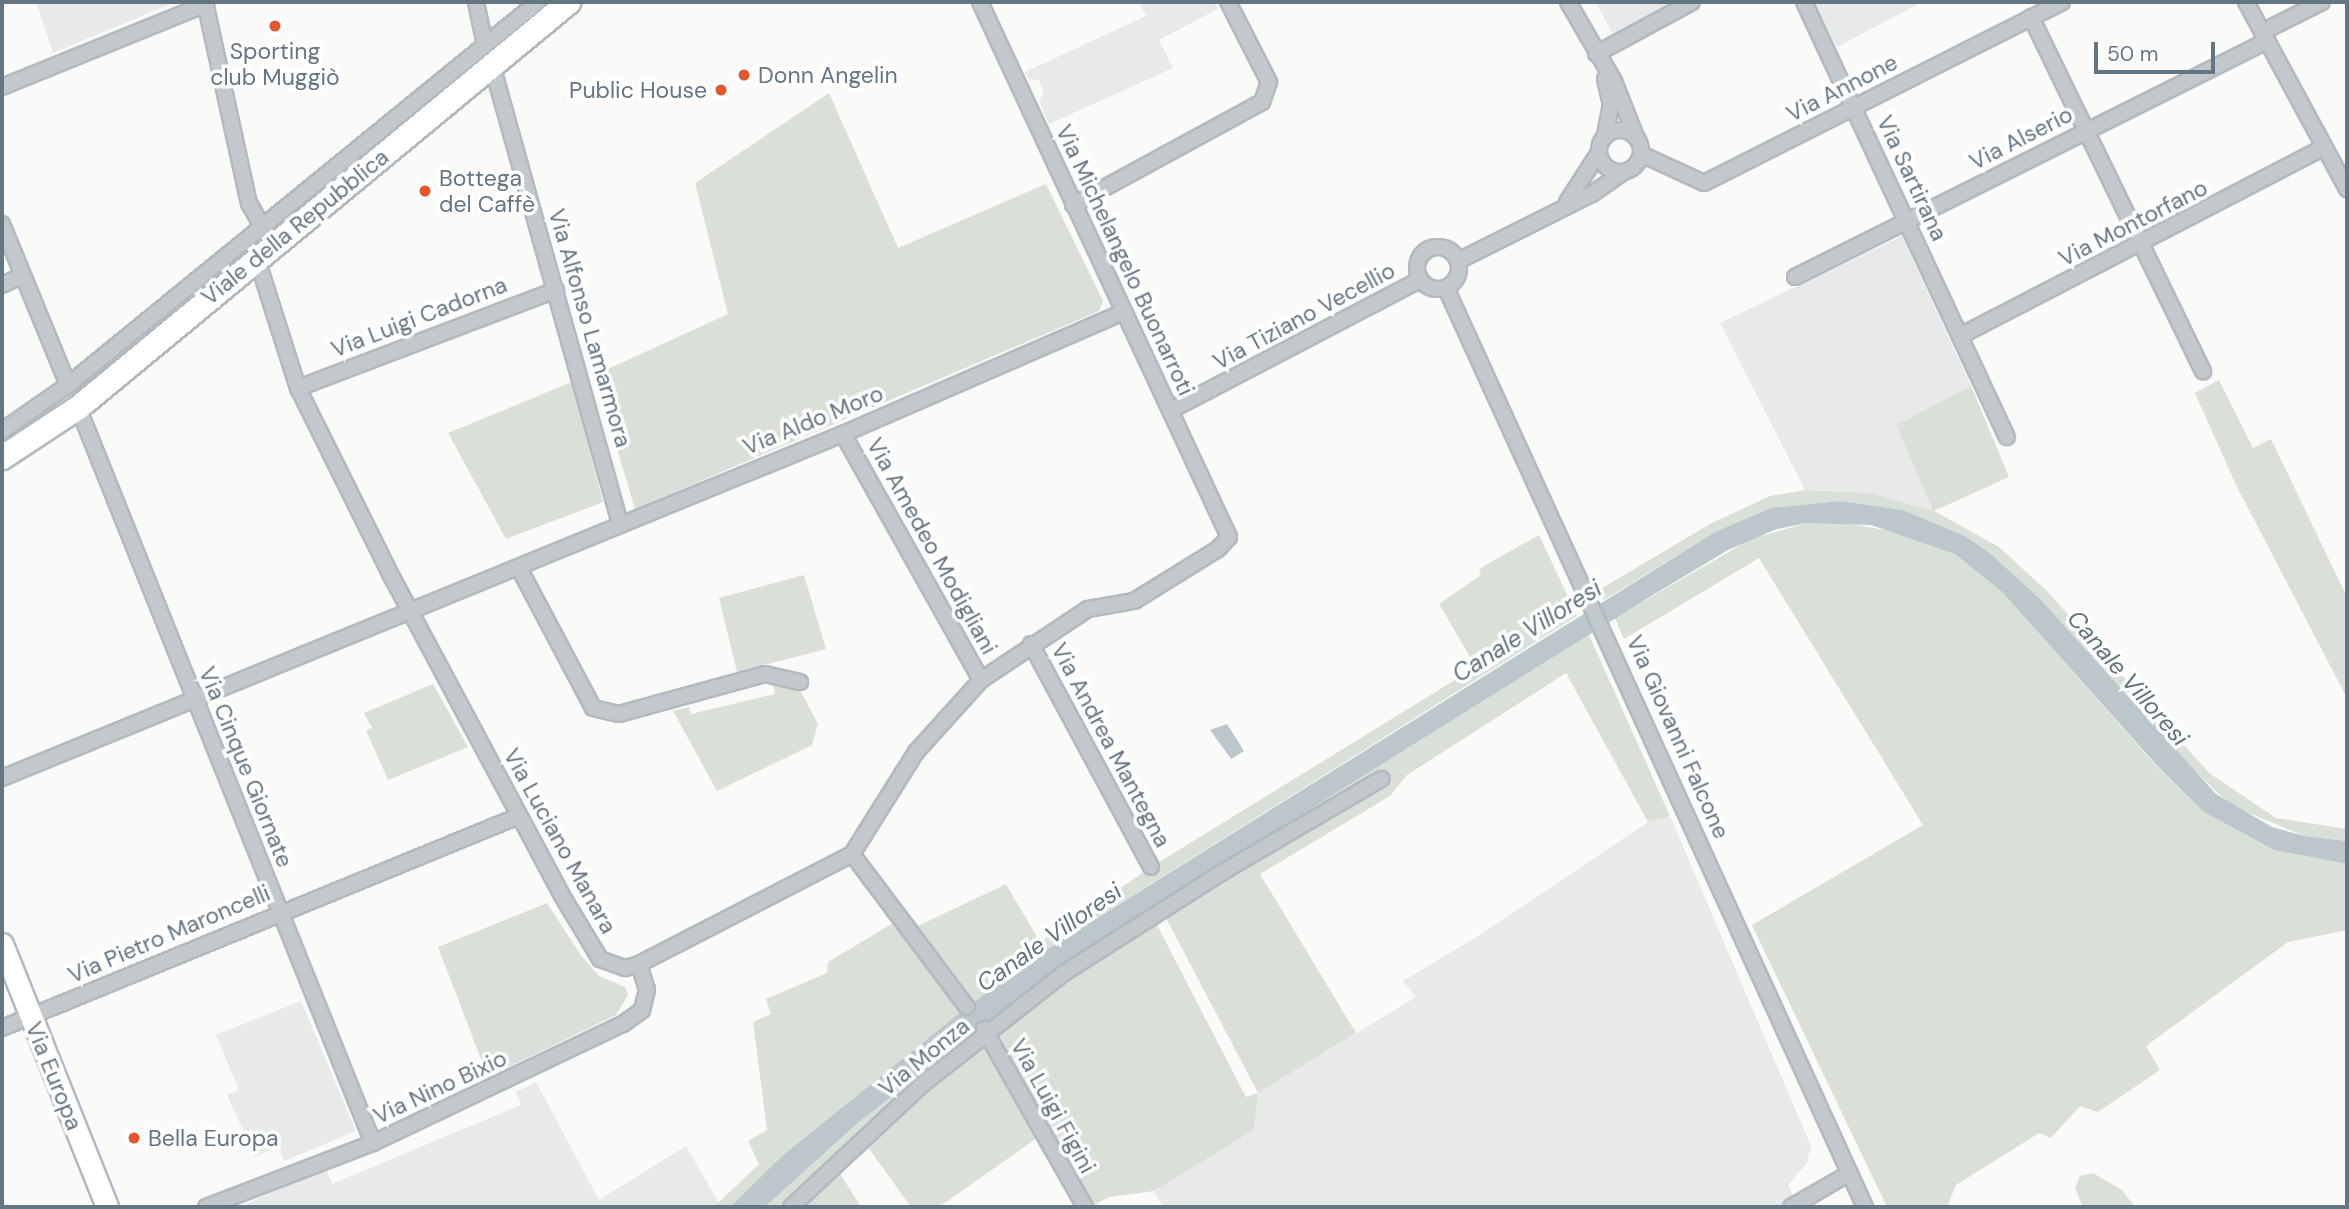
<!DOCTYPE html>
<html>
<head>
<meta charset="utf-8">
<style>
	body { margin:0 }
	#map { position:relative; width:2349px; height:1209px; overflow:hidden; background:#fafaf8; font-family:"DM Sans",sans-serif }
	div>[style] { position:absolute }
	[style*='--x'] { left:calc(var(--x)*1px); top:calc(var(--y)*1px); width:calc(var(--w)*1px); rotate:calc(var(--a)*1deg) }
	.built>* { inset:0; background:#e8e9e9 }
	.green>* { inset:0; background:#dadfd7 }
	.water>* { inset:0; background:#bbc7cb }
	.roads { filter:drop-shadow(2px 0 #b3babf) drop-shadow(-2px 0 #b3babf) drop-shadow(0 2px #b3babf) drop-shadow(0 -2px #b3babf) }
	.street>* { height:14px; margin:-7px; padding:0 7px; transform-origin:7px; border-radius:7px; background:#c3c8cc }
	.street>.ring { margin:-7px; padding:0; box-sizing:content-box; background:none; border:14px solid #c3c8cc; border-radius:50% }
	.secondary>* { height:21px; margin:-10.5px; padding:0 10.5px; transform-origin:10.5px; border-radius:10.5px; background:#fff }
	.primary>* { height:23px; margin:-11.5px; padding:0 11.5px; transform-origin:11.5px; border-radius:11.5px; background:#fff }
	.dots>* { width:19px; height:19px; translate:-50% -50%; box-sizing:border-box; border:4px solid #fff; border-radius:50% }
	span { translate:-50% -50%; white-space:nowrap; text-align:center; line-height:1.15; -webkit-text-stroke:7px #fff; paint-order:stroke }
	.poi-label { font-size:23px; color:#657683 }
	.left { translate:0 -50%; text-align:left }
	.right { translate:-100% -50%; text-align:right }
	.street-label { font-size:23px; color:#657683 }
	.water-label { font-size:24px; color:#60757c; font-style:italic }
	.frame { position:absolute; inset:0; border:4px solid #657683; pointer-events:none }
	.scale { position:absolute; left:2094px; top:42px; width:121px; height:32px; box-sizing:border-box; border:4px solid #657683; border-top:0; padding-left:9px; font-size:21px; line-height:24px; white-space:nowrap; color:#657683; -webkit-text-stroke:5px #fff; paint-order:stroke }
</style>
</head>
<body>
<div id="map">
	<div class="built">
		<div style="clip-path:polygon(36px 2px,175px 2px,53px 53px)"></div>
		<div style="clip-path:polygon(1139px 2px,1214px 2px,1218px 9px,1159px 40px,1173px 68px,1049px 124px,1039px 101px,1044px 93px,1039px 80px,1029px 79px,1025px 72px,1146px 16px)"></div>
		<div style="clip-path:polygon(1596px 2px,1679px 2px,1614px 37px)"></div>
		<div style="clip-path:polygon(1813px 2px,1922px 2px,1837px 47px)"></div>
		<div style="clip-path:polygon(1902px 236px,1971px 386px,1896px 425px,1933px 511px,1871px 493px,1805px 490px,1720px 323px)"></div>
		<div style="clip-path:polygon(1670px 816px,1811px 1146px,1807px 1163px,1788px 1185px,1798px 1207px,1163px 1207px,1154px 1191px,1254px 1130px,1258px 1093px,1416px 997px,1403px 981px,1478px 936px,1648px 822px)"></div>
		<div style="clip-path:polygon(301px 1001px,356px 1131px,284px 1161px,278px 1147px,255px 1157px,227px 1095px,239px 1090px,216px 1035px)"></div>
		<div style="clip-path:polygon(536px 1082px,599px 1200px,686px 1146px,719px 1203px,714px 1207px,249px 1207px,247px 1203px,326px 1169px,332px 1184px,521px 1105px,516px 1092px)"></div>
	</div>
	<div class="green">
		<div style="clip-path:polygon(829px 93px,898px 248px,1046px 184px,1103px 301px,1099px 311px,635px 509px,595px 375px,728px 314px,695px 183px)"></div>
		<div style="clip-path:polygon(2219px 380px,2253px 448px,2271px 439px,2347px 597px,2347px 698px,2236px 485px,2195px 393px)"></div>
		<div style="clip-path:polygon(572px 382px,603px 502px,506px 539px,448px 433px)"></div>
		<div style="clip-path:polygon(1971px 386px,2009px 477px,1934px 511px,1999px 547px,2047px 591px,2209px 773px,2276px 818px,2347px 829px,2347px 841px,2304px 836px,2230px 805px,2177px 753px,2041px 600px,1991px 554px,1965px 536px,1903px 510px,1840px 501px,1771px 508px,1715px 532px,1604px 600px,1599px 590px,1710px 524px,1770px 496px,1805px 490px,1871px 493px,1933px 511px,1896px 425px)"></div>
		<div style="clip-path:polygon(1840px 522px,1907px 534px,1955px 554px,2002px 592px,2160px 770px,2204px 812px,2274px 850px,2347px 864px,2347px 930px,2288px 942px,2146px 1046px,2160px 1070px,2098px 1112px,2080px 1106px,2051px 1138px,2039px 1133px,1956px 1185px,1947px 1207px,1887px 1207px,1752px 925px,1923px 825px,1759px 558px,1624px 639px,1615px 618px,1751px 539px,1807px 523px)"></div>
		<div style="clip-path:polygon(1539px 535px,1577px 616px,1046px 950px,967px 1007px,783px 1155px,730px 1207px,714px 1207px,759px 1164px,748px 1141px,767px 1130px,753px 1022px,771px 1014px,766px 999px,827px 973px,828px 962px,895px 922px,955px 1004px,967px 991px,918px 926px,1006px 884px,1040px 942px,1156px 864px,1476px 667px,1439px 604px,1481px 575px,1479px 569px)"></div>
		<div style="clip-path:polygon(804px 575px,826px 649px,737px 672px,719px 598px)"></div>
		<div style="clip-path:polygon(evenodd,1589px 635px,1670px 816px,1648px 822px,1566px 673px,1407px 775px,1390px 796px,1260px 874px,1356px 1033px,1258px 1093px,1254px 1130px,1154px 1191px,1109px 1197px,1090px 1207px,1040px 1136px,939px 1207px,911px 1207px,867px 1146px,839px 1172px,861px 1207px,765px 1207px,860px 1121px,1059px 966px,1589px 635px,1166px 918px,1258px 1093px,1246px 1097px,1157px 925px,1166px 918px)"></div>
		<div style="clip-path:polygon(773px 683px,785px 683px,800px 690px,818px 724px,812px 745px,717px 791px,673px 711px,689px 707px,691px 714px,775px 694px)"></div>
		<div style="clip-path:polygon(433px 684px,468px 747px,388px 780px,366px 730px,372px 728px,364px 713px)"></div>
		<div style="clip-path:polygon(547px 903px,580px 954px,599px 976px,625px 987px,628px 995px,616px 1015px,488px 1077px,438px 947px)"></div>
		<div style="clip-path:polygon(2093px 1173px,2122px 1190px,2135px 1207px,2083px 1207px,2075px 1188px,2080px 1176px)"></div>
	</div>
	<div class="water">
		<div style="clip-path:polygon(1840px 501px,1903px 510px,1965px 536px,1991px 554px,2041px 600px,2216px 794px,2272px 827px,2304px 836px,2347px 841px,2347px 864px,2274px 850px,2204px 812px,2161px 770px,2002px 592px,1955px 554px,1871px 525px,1807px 523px,1777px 529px,1728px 550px,1653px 595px,1059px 966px,860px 1121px,765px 1207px,730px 1207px,783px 1155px,967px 1007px,1046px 950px,1715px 532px,1771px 508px)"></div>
		<div style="clip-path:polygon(1227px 724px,1244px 751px,1231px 759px,1210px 730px)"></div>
	</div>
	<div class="roads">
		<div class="street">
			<div style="--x:205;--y:2;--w:206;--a:77.7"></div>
			<div style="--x:249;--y:203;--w:26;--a:61"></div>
			<div style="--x:476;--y:2;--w:44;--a:78.2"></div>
			<div style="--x:1568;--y:2;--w:91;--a:59.8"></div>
			<div style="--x:1614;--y:81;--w:60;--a:68.6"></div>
			<div style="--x:1804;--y:2;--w:480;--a:65"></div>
			<div style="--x:2246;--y:2;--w:213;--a:61.6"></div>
			<div style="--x:2031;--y:17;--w:394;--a:64.1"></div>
			<div style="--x:2262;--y:32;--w:67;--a:-26.6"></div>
			<div style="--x:1596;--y:54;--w:109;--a:-28.4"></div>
			<div style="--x:492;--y:65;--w:477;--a:74.4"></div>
			<div style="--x:1605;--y:79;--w:26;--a:77"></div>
			<div style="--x:1611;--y:104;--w:32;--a:101"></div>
			<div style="--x:2;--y:87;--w:220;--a:-22.1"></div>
			<div class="ring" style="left:1599px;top:130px;width:28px;height:28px"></div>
			<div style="--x:1641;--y:154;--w:69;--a:24.7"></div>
			<div style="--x:1704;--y:183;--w:401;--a:-26.8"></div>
			<div style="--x:1567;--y:202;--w:57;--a:-57.1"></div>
			<div style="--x:1073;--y:205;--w:215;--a:-28.6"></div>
			<div style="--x:1262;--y:102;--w:21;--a:-71"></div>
			<div style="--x:1269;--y:82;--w:90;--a:-117.1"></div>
			<div style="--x:2;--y:224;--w:174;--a:67.7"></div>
			<div class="ring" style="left:1417px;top:247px;width:28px;height:28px"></div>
			<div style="--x:257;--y:259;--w:135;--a:72.4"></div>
			<div style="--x:298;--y:388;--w:213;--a:63.6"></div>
			<div style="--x:393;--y:579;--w:357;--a:61.9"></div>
			<div style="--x:561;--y:894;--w:76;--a:59"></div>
			<div style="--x:600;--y:959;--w:27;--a:20"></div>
			<div style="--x:625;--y:968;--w:15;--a:-16"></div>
			<div style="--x:639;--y:964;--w:240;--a:-27.3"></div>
			<div style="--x:852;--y:854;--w:120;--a:-57.9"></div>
			<div style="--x:916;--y:752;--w:97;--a:-47.9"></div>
			<div style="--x:981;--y:680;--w:128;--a:-33.6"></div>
			<div style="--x:1088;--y:609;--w:47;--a:-9.9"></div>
			<div style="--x:1134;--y:601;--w:99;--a:-31.8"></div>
			<div style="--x:1218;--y:549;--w:16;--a:-47"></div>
			<div style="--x:1229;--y:537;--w:590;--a:-114.96"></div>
			<div style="--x:1458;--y:261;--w:150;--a:-26.6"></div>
			<div style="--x:1592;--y:194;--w:38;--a:-35"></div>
			<div style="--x:1795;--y:277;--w:528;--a:-26.57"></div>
			<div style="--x:2;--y:285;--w:23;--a:-25"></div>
			<div style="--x:1446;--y:288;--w:1010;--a:65.49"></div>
			<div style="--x:1960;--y:336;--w:410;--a:-27.4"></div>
			<div style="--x:298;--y:388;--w:276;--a:-20.8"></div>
			<div style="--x:78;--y:407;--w:793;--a:68.16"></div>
			<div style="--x:1171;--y:410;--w:281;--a:-27.6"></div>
			<div style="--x:2;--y:431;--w:80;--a:-34.9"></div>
			<div style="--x:68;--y:385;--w:606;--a:-39.18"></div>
			<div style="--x:843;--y:434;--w:282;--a:60.7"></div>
			<div style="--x:519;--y:568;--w:158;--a:62.1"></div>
			<div style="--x:593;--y:708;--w:27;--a:13"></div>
			<div style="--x:619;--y:714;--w:151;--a:-15.3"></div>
			<div style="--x:765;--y:674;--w:36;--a:13"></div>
			<div style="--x:1031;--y:644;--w:253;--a:61.7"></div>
			<div style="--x:2;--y:778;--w:909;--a:-22.25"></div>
			<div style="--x:843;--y:434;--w:305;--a:-23.5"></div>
			<div style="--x:852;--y:854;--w:191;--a:53.1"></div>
			<div style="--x:2;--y:1028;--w:559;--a:-22.3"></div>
			<div style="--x:984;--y:1029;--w:205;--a:60.4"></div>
			<div style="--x:206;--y:1207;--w:179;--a:-21"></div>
			<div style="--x:373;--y:1143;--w:277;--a:-25.5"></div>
			<div style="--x:623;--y:1024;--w:24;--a:-36"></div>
			<div style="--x:642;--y:1010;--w:21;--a:-76"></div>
			<div style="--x:647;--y:990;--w:27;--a:-107"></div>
			<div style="--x:791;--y:1207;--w:180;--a:-43"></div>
			<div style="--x:923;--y:1084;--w:179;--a:-38.2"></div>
			<div style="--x:1064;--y:973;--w:186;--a:-32.5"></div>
			<div style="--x:1221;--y:873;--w:186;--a:-30.4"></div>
			<div style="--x:1791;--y:1207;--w:68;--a:-30"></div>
		</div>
		<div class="secondary">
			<div style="--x:2;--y:944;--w:283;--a:68.2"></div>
		</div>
		<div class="primary">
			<div style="--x:2;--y:457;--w:91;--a:-33.3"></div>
			<div style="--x:78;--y:407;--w:636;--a:-39.57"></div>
		</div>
	</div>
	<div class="dots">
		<div style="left:275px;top:26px;background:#e4572e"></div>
		<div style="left:744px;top:75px;background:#e4572e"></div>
		<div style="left:721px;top:90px;background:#e4572e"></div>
		<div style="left:425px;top:191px;background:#e4572e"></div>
		<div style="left:134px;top:1138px;background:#e4572e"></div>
	</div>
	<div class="poi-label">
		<span style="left:275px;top:64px">Sporting<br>club Muggiò</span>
		<span class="left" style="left:758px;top:75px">Donn Angelin</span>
		<span class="right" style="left:707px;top:90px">Public House</span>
		<span class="left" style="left:439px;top:191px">Bottega<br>del Caffè</span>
		<span class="left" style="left:148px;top:1138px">Bella Europa</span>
	</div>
	<div class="street-label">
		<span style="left:1842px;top:88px;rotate:-27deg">Via Annone</span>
		<span style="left:2021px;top:138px;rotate:-27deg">Via Alserio</span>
		<span style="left:1912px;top:178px;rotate:65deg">Via Sartirana</span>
		<span style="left:2133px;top:223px;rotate:-27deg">Via Montorfano</span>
		<span style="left:295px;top:227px;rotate:-39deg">Viale della Repubblica</span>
		<span style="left:1125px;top:260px;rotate:65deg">Via Michelangelo Buonarroti</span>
		<span style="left:1304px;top:316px;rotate:-28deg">Via Tiziano Vecellio</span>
		<span style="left:419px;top:317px;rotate:-21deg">Via Luigi Cadorna</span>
		<span style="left:590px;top:328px;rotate:74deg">Via Alfonso Lamarmora</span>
		<span style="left:813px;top:420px;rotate:-22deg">Via Aldo Moro</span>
		<span style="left:932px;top:546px;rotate:61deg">Via Amedeo Modigliani</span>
		<span style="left:1678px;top:737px;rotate:66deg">Via Giovanni Falcone</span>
		<span style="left:1111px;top:745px;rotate:62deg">Via Andrea Mantegna</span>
		<span style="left:246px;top:767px;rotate:68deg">Via Cinque Giornate</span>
		<span style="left:560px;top:841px;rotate:61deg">Via Luciano Manara</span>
		<span style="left:169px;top:934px;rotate:-23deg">Via Pietro Maroncelli</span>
		<span style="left:924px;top:1057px;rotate:-39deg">Via Monza</span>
		<span style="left:54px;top:1076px;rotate:68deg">Via Europa</span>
		<span style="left:440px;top:1087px;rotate:-25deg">Via Nino Bixio</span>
		<span style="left:1053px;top:1106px;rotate:61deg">Via Luigi Figini</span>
	</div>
	<div class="water-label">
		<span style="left:1527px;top:631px;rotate:-32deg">Canale Villoresi</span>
		<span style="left:2128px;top:678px;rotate:49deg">Canale Villoresi</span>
		<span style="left:1049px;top:937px;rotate:-35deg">Canale Villoresi</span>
	</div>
	<div class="frame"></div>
	<div class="scale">50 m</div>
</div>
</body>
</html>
